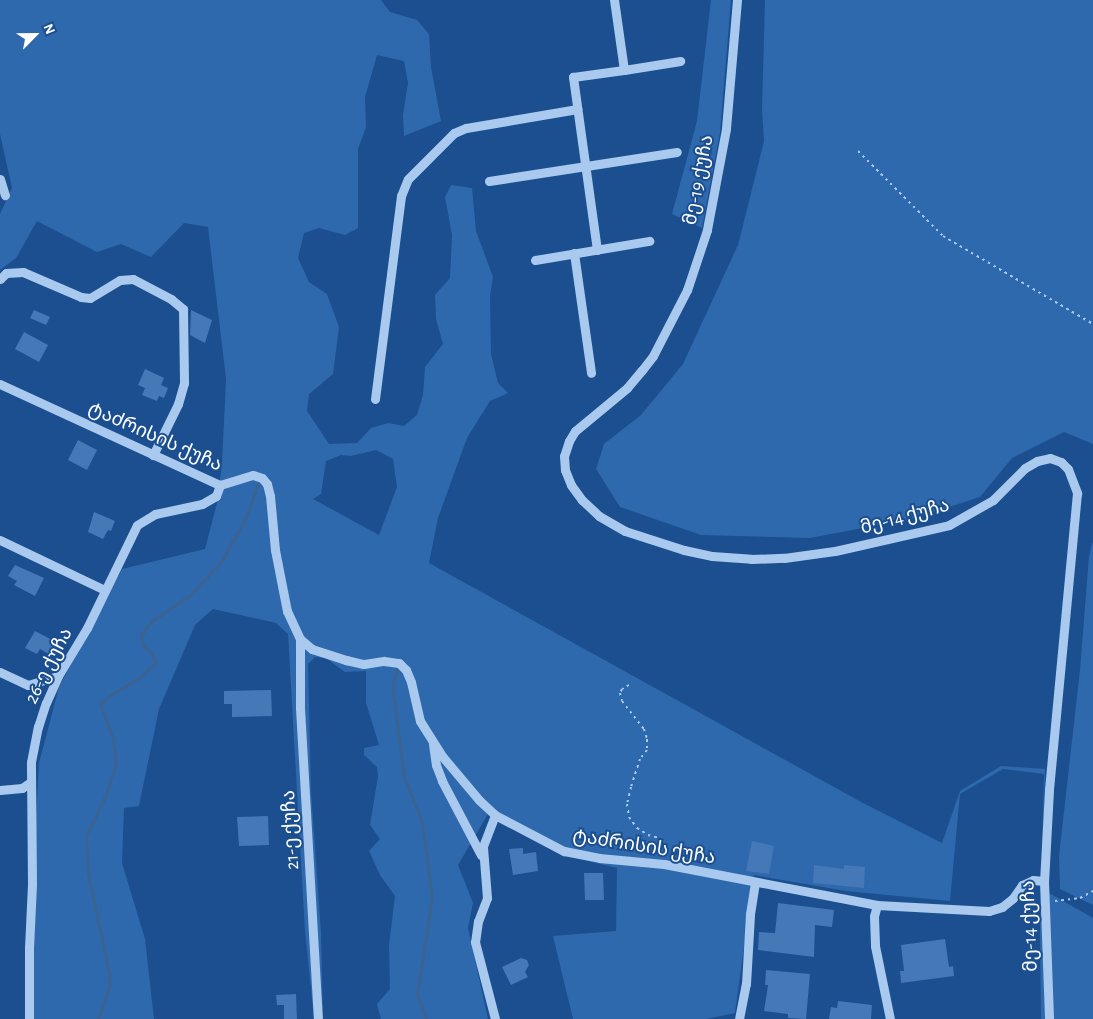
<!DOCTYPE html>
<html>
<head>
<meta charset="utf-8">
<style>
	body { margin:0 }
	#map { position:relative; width:1093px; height:1019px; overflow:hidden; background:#1b4f8f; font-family:"Alegreya Sans","Noto Sans Georgian",sans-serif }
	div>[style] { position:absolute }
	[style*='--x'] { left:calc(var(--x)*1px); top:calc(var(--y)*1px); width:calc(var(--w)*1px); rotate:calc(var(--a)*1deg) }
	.green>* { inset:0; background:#2e69ad }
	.stream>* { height:3px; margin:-1.5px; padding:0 1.5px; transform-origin:1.5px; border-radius:1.5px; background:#3c6290 }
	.building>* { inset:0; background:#4478b7 }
	.path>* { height:2px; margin-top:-1px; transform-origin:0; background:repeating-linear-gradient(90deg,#a9c9ee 0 2.5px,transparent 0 6.5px) }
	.minor>* { height:9px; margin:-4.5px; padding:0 4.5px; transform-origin:4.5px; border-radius:4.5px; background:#a9c9ee }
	span { translate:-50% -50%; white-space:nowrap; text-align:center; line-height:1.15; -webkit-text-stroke:4px #1b4f8f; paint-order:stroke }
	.street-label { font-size:19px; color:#fff }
	.north { position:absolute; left:10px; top:10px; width:50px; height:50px; -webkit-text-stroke:4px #1b4f8f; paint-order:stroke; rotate:67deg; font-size:14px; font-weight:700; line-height:20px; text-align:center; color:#fff }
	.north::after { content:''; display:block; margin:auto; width:18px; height:22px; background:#fff; clip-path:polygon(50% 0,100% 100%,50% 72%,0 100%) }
</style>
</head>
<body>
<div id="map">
	<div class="green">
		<div style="clip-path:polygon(evenodd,0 0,381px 0,390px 12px,417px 20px,429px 34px,431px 67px,441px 121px,404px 136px,403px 115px,408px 83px,404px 61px,377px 55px,365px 97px,366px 127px,358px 149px,358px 228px,345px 235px,319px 228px,304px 233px,298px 258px,309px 282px,327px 294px,339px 327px,333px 374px,309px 394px,307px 411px,329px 444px,357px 443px,371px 428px,388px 423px,404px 426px,417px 415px,423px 395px,425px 367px,443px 344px,436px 319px,435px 295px,450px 278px,452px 235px,445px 197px,451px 185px,472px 188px,476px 231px,493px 277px,490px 296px,491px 354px,498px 383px,508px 393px,490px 401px,467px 438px,438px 518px,429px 563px,863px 803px,942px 843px,960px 791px,1001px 766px,1045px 769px,1042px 889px,1093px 918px,1093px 1019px,1041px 1019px,1040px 932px,1044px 774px,1003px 769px,960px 794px,950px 901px,846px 891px,754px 875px,735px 1013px,706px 1019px,573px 1019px,553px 936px,616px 931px,617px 868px,562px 855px,488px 814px,458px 865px,473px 903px,468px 928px,488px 1019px,381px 1019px,377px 1004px,390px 989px,389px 945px,395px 896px,380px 875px,369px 851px,380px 839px,370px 825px,378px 776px,377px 767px,364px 755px,364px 748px,379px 745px,366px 703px,366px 671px,345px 672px,326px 658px,315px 657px,308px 664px,311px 791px,321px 932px,323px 1019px,314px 1019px,305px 931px,288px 634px,276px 623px,213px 609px,195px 625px,159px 709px,139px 806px,124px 808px,122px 863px,145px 939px,154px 1019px,33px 1019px,31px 915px,39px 763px,59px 687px,122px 569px,205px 549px,217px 503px,222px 463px,226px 379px,208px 227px,184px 223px,151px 257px,121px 244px,97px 252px,37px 221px,16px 258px,0 270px,0 214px,12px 188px,0 134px,0 0,376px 450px,393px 459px,397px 487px,379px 535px,313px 499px,321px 494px,326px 461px,341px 455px,351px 456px,376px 450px)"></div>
		<div style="clip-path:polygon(711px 0,731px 0,720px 133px,702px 228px,672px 214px,697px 121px)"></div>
		<div style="clip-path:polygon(765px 0,1093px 0,1093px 444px,1064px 432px,1012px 458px,980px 497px,915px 518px,810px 538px,701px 535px,620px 507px,596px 469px,604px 444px,641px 415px,683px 364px,738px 245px,764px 141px,762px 109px)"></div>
		<div style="clip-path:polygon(1093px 541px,1093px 905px,1060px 889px,1059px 856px,1080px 670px,1089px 556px)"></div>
	</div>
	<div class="stream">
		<div style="--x:397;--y:669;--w:17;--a:107"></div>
		<div style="--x:392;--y:685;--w:92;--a:82.5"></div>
		<div style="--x:404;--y:776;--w:50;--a:69"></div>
		<div style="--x:422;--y:823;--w:75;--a:82.3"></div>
		<div style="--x:432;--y:897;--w:99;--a:98.7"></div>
		<div style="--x:417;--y:995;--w:26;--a:69"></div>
		<div style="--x:98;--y:1019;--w:37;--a:-71"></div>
		<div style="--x:110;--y:984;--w:11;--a:-95"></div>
		<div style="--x:109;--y:973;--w:102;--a:-101.9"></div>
		<div style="--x:88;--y:873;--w:37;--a:-93"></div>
		<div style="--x:86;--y:836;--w:41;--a:-64.1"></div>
		<div style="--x:104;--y:799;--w:37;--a:-71"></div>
		<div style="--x:116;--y:764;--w:25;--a:-97"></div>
		<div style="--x:113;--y:739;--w:37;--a:-110"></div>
		<div style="--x:100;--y:704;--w:16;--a:-40"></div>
		<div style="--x:112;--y:694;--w:31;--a:-31"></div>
		<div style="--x:139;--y:678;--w:23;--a:-43"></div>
		<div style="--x:156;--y:662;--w:10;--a:-119"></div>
		<div style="--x:151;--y:653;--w:11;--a:-135"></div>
		<div style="--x:143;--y:645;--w:10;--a:-101"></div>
		<div style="--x:141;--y:635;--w:18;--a:-52"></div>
		<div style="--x:152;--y:621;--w:46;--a:-34.4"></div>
		<div style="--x:190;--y:595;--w:45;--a:-46.8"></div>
		<div style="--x:221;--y:562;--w:49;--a:-60.8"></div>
		<div style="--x:245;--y:519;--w:37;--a:-70"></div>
	</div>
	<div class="building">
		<div style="clip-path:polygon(34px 310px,50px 317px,46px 325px,30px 318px)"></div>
		<div style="clip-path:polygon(191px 310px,212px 320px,205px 343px,190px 335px)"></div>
		<div style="clip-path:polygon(24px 332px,48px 345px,39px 362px,15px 349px)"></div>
		<div style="clip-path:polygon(145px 369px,164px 378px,161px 385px,168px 388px,164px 398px,159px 396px,157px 401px,142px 395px,145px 388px,138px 385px)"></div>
		<div style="clip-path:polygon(78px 440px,97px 450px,87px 470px,68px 460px)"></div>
		<div style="clip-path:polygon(94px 512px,115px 521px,111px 531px,108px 530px,103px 539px,88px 532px)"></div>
		<div style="clip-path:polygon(15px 565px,44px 578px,35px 596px,14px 585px,17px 581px,8px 576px)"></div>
		<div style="clip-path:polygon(35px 631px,60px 644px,54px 657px,40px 649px,37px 654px,25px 648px)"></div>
		<div style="clip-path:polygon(271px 690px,272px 716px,232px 717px,232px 704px,224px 704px,224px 691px)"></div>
		<div style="clip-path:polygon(268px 816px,269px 845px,239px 846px,237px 817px)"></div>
		<div style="clip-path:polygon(752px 841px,774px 846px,769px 874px,746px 871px)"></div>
		<div style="clip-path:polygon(523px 848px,523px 854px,536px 852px,538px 871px,513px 875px,509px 849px)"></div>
		<div style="clip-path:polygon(814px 865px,844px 869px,844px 865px,865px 867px,864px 888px,813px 883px)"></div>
		<div style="clip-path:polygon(584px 873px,603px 873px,604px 900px,585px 900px)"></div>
		<div style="clip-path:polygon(778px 903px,834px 910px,832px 927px,815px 925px,814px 957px,758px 950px,759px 932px,775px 933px)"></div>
		<div style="clip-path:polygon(945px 939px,949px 967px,953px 966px,954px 976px,901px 983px,900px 971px,904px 971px,901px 945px)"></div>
		<div style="clip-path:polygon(521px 958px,527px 960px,529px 965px,525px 972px,528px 977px,511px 985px,502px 967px)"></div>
		<div style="clip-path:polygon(766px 970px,810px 974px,806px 1019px,788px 1018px,788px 1014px,764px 1011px,768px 985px,765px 985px)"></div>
		<div style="clip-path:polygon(296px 994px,297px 1019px,284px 1019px,284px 1005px,277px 1005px,276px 995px)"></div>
		<div style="clip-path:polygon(838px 1001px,872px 1005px,871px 1019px,829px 1019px,831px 1007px,837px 1008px)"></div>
	</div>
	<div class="path">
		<div style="--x:858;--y:151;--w:120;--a:45"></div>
		<div style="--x:943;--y:236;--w:174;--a:30.4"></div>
		<div style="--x:629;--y:685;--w:8;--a:150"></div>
		<div style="--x:622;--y:689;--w:4;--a:117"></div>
		<div style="--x:620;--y:693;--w:8;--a:76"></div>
		<div style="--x:622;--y:701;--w:36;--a:52"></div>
		<div style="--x:644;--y:729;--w:10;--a:73"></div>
		<div style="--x:647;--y:739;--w:11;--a:90"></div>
		<div style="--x:647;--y:750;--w:11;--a:128"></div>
		<div style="--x:640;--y:759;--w:29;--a:108"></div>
		<div style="--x:631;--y:787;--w:17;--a:103"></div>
		<div style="--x:627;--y:804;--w:13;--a:81"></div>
		<div style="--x:629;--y:817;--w:14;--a:54"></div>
		<div style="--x:637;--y:828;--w:13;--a:32"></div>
		<div style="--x:648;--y:835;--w:11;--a:15"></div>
		<div style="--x:659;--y:838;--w:9;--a:54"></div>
		<div style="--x:664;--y:845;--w:10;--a:90"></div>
		<div style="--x:1055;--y:901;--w:25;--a:-7"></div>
		<div style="--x:1080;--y:898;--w:15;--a:-28"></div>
	</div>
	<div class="minor">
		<div style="--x:737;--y:0;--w:129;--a:94.9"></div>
		<div style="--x:726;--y:129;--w:103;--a:100.7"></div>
		<div style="--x:707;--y:230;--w:63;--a:108.4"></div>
		<div style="--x:687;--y:290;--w:74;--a:117.3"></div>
		<div style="--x:653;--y:356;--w:18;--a:128"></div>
		<div style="--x:642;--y:370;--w:23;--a:130"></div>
		<div style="--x:627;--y:388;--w:67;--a:140.4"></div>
		<div style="--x:575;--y:431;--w:12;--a:121"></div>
		<div style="--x:569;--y:441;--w:16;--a:108"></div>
		<div style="--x:564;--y:456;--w:14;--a:86"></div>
		<div style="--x:565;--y:470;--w:16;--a:68"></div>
		<div style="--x:571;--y:485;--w:19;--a:54"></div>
		<div style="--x:582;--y:500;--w:23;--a:43"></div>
		<div style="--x:599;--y:516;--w:30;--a:30"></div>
		<div style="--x:625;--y:531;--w:62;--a:17.9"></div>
		<div style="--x:684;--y:550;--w:29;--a:12"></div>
		<div style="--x:712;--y:556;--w:39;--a:4"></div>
		<div style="--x:751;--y:559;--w:33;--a:-2"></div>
		<div style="--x:784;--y:558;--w:51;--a:-7.8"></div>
		<div style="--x:835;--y:551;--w:117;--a:-12.8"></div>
		<div style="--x:949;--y:525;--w:51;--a:-29.6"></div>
		<div style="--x:993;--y:500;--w:45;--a:-45"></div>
		<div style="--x:1025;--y:468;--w:14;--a:-30"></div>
		<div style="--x:1037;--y:461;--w:13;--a:-13"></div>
		<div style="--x:1050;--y:458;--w:12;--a:20"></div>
		<div style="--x:1061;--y:462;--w:10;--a:45"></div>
		<div style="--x:1068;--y:469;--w:26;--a:69"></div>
		<div style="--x:1077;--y:493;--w:298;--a:95.4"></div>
		<div style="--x:1049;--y:790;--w:91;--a:93.1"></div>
		<div style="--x:1044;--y:881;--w:138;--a:87.9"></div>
		<div style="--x:624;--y:70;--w:57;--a:-9.1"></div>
		<div style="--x:0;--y:179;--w:17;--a:73"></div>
		<div style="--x:489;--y:181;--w:190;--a:-8.8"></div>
		<div style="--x:597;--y:250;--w:175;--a:-97.9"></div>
		<div style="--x:573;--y:77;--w:51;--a:-7.8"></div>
		<div style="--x:624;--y:70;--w:71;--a:-98.1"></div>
		<div style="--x:574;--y:253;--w:121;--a:81.9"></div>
		<div style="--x:535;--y:260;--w:116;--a:-9.5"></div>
		<div style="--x:0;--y:279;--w:8;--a:-45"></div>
		<div style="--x:6;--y:273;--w:17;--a:-3"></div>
		<div style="--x:23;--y:272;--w:63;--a:23.3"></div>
		<div style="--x:81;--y:297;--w:9;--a:6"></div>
		<div style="--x:90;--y:298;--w:35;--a:-31"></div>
		<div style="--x:120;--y:280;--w:13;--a:-4"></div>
		<div style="--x:133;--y:279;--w:43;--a:27.8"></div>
		<div style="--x:171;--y:299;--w:16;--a:40"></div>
		<div style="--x:183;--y:309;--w:74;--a:89.2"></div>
		<div style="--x:184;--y:383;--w:22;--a:106"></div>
		<div style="--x:178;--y:404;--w:57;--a:116.1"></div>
		<div style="--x:0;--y:384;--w:242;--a:24.7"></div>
		<div style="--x:220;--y:485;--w:34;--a:-17"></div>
		<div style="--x:253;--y:475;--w:9;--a:18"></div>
		<div style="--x:262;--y:478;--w:8;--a:50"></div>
		<div style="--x:267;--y:484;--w:12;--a:76"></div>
		<div style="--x:270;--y:496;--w:54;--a:84.7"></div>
		<div style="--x:275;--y:550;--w:62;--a:78.9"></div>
		<div style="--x:287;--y:611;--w:31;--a:65"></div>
		<div style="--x:300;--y:639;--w:16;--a:40"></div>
		<div style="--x:312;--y:649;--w:36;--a:18"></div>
		<div style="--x:346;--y:660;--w:18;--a:13"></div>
		<div style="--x:364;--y:664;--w:20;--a:-9"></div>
		<div style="--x:384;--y:661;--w:15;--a:8"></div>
		<div style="--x:399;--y:663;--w:10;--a:45"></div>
		<div style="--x:406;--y:670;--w:13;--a:67"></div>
		<div style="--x:411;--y:682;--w:40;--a:77"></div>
		<div style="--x:420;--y:721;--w:41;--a:57.8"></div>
		<div style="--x:442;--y:756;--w:57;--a:49.9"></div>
		<div style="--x:479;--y:800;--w:22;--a:43"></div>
		<div style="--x:495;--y:815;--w:78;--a:27.6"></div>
		<div style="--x:564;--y:851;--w:36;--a:11"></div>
		<div style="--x:599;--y:858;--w:65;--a:5.3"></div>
		<div style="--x:664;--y:864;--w:217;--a:10.9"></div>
		<div style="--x:877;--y:905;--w:112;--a:3.1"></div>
		<div style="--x:989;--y:911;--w:14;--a:-17"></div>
		<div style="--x:1002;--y:907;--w:14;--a:-39"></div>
		<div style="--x:1013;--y:898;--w:16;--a:-55"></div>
		<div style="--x:1022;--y:885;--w:12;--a:-24"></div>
		<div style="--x:1033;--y:880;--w:11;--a:5"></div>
		<div style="--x:375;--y:399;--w:205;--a:-82.7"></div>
		<div style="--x:401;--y:196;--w:18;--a:-68"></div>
		<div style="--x:408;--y:179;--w:65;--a:-45"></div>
		<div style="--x:454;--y:133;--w:13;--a:-23"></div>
		<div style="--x:466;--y:128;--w:113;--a:-9.7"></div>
		<div style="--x:0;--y:540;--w:116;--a:25.5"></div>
		<div style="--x:300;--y:639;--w:69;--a:90"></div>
		<div style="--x:300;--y:708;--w:312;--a:86.7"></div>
		<div style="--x:0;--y:672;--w:31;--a:25"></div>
		<div style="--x:28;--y:685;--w:31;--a:-17"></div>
		<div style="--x:433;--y:744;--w:21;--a:82"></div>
		<div style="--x:436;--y:765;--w:17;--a:69"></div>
		<div style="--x:442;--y:781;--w:84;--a:62.2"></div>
		<div style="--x:0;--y:790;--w:22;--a:-5"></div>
		<div style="--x:22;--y:788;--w:11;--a:-34"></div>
		<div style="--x:495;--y:815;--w:34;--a:111"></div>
		<div style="--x:483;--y:847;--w:51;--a:85.5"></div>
		<div style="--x:487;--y:898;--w:25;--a:111"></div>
		<div style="--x:478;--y:921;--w:21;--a:98"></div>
		<div style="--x:475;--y:942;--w:80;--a:75.4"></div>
		<div style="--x:877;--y:905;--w:11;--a:105"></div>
		<div style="--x:874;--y:916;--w:30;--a:88"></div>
		<div style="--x:875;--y:946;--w:75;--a:78.4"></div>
		<div style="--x:29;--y:1019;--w:71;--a:-90"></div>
		<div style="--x:29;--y:948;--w:64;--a:-87.3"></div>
		<div style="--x:32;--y:884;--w:122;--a:-90.5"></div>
		<div style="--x:31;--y:762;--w:36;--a:-79"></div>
		<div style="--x:38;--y:727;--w:25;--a:-72"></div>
		<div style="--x:46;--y:703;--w:30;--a:-66"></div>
		<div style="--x:58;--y:676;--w:56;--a:-58.9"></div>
		<div style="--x:87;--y:628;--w:114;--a:-64.1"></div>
		<div style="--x:137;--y:525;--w:21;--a:-31"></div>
		<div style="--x:155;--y:514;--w:48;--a:-12"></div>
		<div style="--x:202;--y:504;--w:16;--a:-30"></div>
		<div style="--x:216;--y:496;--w:12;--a:-70"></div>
		<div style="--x:739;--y:1019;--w:36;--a:-79"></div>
		<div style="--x:746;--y:984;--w:70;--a:-86.7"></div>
		<div style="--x:750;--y:914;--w:32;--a:-81"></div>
	</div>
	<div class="street-label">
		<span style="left:699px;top:180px;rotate:-79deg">მე-19 ქუჩა</span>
		<span style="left:155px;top:437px;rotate:24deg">ტაძრისის ქუჩა</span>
		<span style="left:905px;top:517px;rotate:-15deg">მე-14 ქუჩა</span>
		<span style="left:49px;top:666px;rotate:-63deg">26-ე ქუჩა</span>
		<span style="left:291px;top:830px;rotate:-93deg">21-ე ქუჩა</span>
		<span style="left:644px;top:847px;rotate:9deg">ტაძრისის ქუჩა</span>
		<span style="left:1030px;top:926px;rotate:-92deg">მე-14 ქუჩა</span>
	</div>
	<div class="north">N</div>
</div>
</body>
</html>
